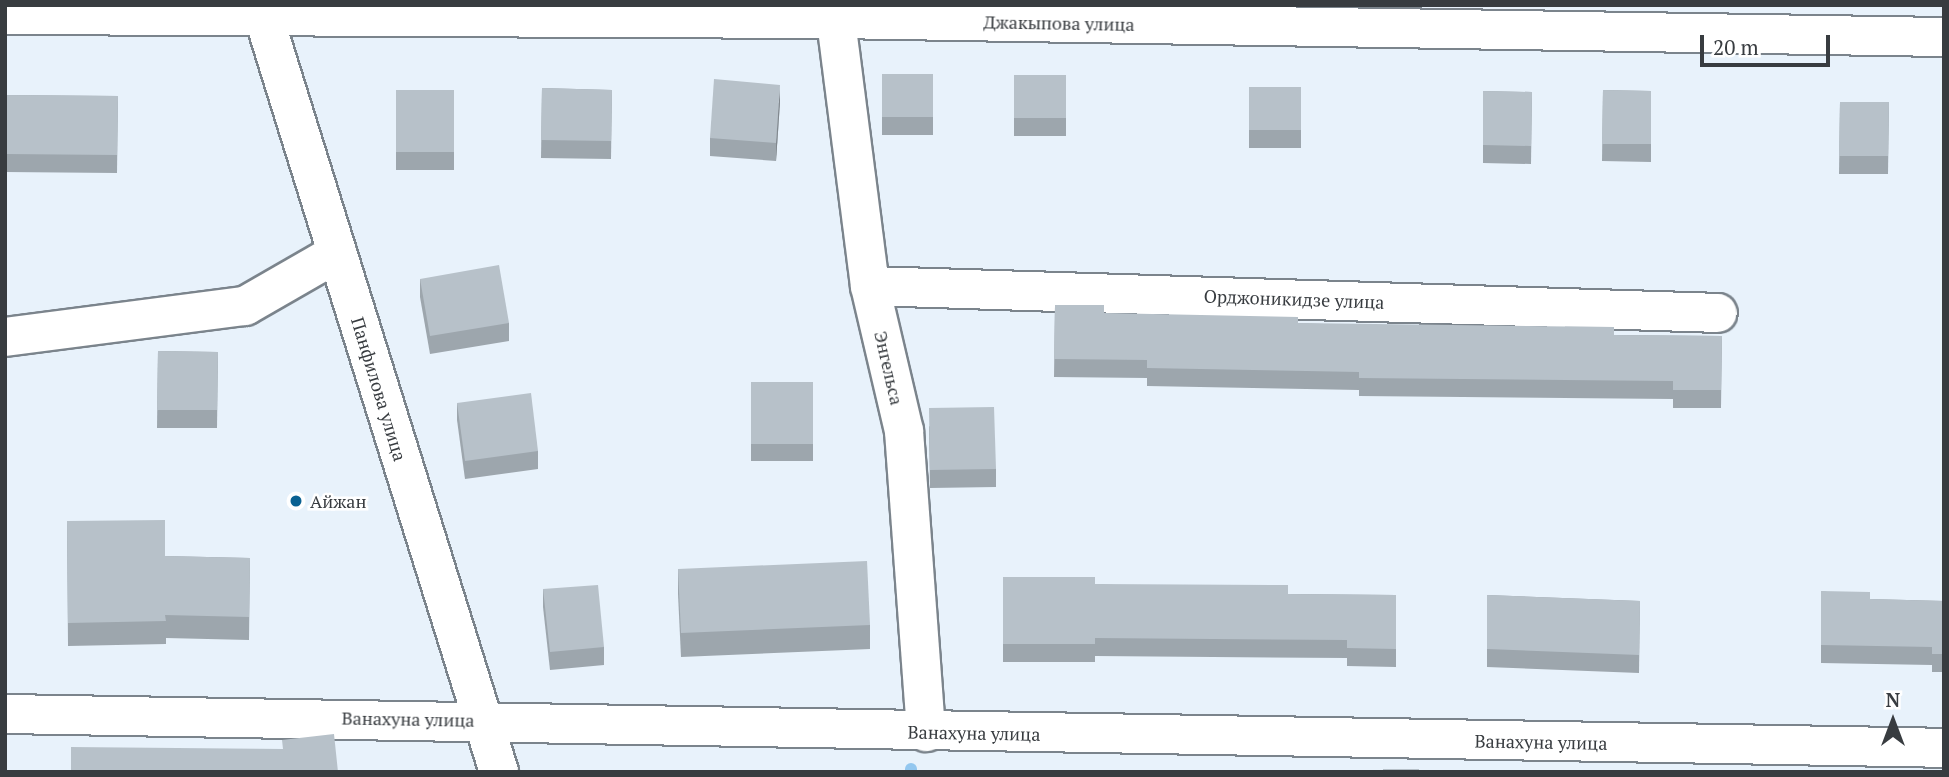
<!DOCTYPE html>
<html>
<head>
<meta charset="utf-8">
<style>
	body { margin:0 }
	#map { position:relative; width:1949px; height:777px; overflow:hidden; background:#e8f2fb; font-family:"PT Serif",serif }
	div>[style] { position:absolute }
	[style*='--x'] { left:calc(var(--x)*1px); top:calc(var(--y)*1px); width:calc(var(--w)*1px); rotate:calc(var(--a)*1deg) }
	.stream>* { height:12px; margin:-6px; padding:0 6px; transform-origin:6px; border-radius:6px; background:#93c7ef }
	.roads { filter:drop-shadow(2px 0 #7b848c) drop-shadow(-2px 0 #7b848c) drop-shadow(0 2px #7b848c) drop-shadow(0 -2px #7b848c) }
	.minor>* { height:38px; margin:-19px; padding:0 19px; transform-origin:19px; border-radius:19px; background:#fff }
	.wall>* { inset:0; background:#9da6ad }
	.shaded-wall>* { inset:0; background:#80878d }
	.building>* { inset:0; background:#b7c1c9 }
	.dots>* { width:19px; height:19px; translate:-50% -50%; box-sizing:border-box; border:4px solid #fff; border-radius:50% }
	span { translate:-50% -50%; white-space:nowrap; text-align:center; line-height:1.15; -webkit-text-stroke:5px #fff; paint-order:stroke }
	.street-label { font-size:18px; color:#383c40 }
	.poi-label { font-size:18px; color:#383c40 }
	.left { translate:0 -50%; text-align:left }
	.frame { position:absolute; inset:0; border:7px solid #383c40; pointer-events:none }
	.north { position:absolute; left:1858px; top:686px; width:70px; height:70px; -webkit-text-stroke:5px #fff; paint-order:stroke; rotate:0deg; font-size:19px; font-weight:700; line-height:28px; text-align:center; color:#383c40 }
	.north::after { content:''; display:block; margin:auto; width:24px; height:32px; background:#383c40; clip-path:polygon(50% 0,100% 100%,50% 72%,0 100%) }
	.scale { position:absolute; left:1700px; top:35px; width:130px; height:32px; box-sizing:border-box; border:4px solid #383c40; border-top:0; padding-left:9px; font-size:21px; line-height:24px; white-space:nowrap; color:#383c40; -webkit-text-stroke:5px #fff; paint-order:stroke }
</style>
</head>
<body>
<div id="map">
	<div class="stream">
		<div style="--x:911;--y:769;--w:3;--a:90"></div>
	</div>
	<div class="roads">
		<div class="minor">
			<div style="--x:260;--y:5;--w:803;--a:72.69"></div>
			<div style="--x:834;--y:5;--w:283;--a:82.7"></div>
			<div style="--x:870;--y:286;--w:149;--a:76.8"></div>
			<div style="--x:904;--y:431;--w:302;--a:85.8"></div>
			<div style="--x:5;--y:15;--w:829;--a:0.28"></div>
			<div style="--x:834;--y:19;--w:1110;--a:0.93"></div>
			<div style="--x:870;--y:286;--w:848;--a:1.82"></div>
			<div style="--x:5;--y:337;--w:242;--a:-7.4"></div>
			<div style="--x:245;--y:306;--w:106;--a:-29.9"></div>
			<div style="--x:5;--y:714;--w:1939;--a:1"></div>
		</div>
	</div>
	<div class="wall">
		<div style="clip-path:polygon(882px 74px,933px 74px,933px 135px,882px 135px)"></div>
		<div style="clip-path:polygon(1014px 75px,1066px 75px,1066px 136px,1014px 136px)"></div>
		<div style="clip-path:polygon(1249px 87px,1301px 87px,1301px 148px,1249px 148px)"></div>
		<div style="clip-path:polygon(542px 88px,612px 90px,611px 159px,541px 158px)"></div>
		<div style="clip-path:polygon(396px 90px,454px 90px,454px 170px,396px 170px)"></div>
		<div style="clip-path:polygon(1603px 90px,1651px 91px,1651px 162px,1602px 161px)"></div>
		<div style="clip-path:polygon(1483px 91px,1532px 92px,1531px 164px,1483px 163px)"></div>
		<div style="clip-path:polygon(5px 95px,118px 96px,117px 173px,5px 172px)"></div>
		<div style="clip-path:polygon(780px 102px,776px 161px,710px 156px,710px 138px)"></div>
		<div style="clip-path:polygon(1840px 102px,1889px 102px,1888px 174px,1839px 174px)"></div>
		<div style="clip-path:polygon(420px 279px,509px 323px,509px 341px,430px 354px,420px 297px)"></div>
		<div style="clip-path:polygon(1055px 305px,1104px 313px,1298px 323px,1614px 335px,1722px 336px,1721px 408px,1673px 408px,1673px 399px,1359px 396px,1359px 390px,1147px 386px,1147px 378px,1054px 377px)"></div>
		<div style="clip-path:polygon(158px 351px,218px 352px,217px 428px,157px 428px)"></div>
		<div style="clip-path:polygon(751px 382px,813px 382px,813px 461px,751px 461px)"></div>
		<div style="clip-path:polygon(457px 403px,538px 451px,538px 469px,465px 479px,457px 420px)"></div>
		<div style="clip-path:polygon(929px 426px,996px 469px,996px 487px,930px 488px)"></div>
		<div style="clip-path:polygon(67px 521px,165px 556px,250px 558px,249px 640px,166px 638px,166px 644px,68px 646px)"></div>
		<div style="clip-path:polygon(678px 569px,870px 625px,870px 649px,681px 657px,678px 594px)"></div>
		<div style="clip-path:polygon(1003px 577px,1095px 584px,1288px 594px,1396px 595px,1396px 667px,1347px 666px,1347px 658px,1095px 656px,1095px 662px,1003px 662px)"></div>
		<div style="clip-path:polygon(543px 589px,604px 647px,604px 665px,550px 670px,543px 607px)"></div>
		<div style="clip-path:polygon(1821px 591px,1870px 599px,1944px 601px,1944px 672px,1932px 672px,1932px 665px,1821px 663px)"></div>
		<div style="clip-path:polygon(1487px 595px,1640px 601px,1639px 673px,1487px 667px)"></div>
	</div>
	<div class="shaded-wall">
		<div style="clip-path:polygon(780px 85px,780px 102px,776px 161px,776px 143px)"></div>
	</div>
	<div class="building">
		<div style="clip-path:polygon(882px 74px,933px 74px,933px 117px,882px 117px)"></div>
		<div style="clip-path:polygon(1014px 75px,1066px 75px,1066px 118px,1014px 118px)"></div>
		<div style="clip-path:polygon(714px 79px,780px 85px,776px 143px,710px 138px)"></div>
		<div style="clip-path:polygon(1249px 87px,1301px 87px,1301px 130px,1249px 130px)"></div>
		<div style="clip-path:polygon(542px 88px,612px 90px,611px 141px,541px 140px)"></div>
		<div style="clip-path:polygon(396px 90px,454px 90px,454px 152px,396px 152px)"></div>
		<div style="clip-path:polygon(1603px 90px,1651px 91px,1651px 144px,1602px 144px)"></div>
		<div style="clip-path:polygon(1483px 91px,1532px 92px,1531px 146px,1483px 145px)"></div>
		<div style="clip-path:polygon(5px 95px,118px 96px,117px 155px,5px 154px)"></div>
		<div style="clip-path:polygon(1840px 102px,1889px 102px,1888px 156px,1839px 156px)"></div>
		<div style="clip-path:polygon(499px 265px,509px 323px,430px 336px,420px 279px)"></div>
		<div style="clip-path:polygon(1055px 305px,1104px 305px,1104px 313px,1298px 317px,1298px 323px,1614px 327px,1614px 335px,1722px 336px,1721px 390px,1673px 390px,1673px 381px,1359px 378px,1359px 372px,1147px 368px,1147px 360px,1054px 359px)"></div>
		<div style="clip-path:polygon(158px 351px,218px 352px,217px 410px,157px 410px)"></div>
		<div style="clip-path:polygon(751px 382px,813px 382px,813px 444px,751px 444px)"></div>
		<div style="clip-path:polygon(531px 393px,538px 451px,465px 461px,457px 403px)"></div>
		<div style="clip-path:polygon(994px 407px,996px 469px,930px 470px,929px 408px)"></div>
		<div style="clip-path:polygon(165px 520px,165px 556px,250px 558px,249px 617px,165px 615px,166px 621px,68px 623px,67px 521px)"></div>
		<div style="clip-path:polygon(867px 561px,870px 625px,681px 633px,678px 569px)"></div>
		<div style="clip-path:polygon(1003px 577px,1095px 577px,1095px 584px,1288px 585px,1288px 594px,1396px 595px,1396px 649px,1347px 648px,1347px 640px,1095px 638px,1095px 644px,1003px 644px)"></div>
		<div style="clip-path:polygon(598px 585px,604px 647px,550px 652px,543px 589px)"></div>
		<div style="clip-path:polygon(1821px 591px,1870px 592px,1870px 599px,1944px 601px,1944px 654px,1932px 654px,1932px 647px,1821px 645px)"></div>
		<div style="clip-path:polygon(1487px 595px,1640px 601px,1639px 655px,1487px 649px)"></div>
		<div style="clip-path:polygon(334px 734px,338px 772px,71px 772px,71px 747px,283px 749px,282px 740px)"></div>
		<div style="clip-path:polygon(1383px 769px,1419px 769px,1419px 772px,1383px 772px)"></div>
	</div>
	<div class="dots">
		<div style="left:296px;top:501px;background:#0a6192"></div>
	</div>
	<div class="street-label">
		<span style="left:1059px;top:23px;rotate:1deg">Джакыпова улица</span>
		<span style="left:1294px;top:299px;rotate:2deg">Орджоникидзе улица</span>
		<span style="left:889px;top:368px;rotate:77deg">Энгельса</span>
		<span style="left:379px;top:389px;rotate:73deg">Панфилова улица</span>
		<span style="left:408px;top:719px;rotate:1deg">Ванахуна улица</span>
		<span style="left:974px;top:733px;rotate:1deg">Ванахуна улица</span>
		<span style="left:1541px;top:742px;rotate:1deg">Ванахуна улица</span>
	</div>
	<div class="poi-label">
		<span class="left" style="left:310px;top:501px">Айжан</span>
	</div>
	<div class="frame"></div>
	<div class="north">N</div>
	<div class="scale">20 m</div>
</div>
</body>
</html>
